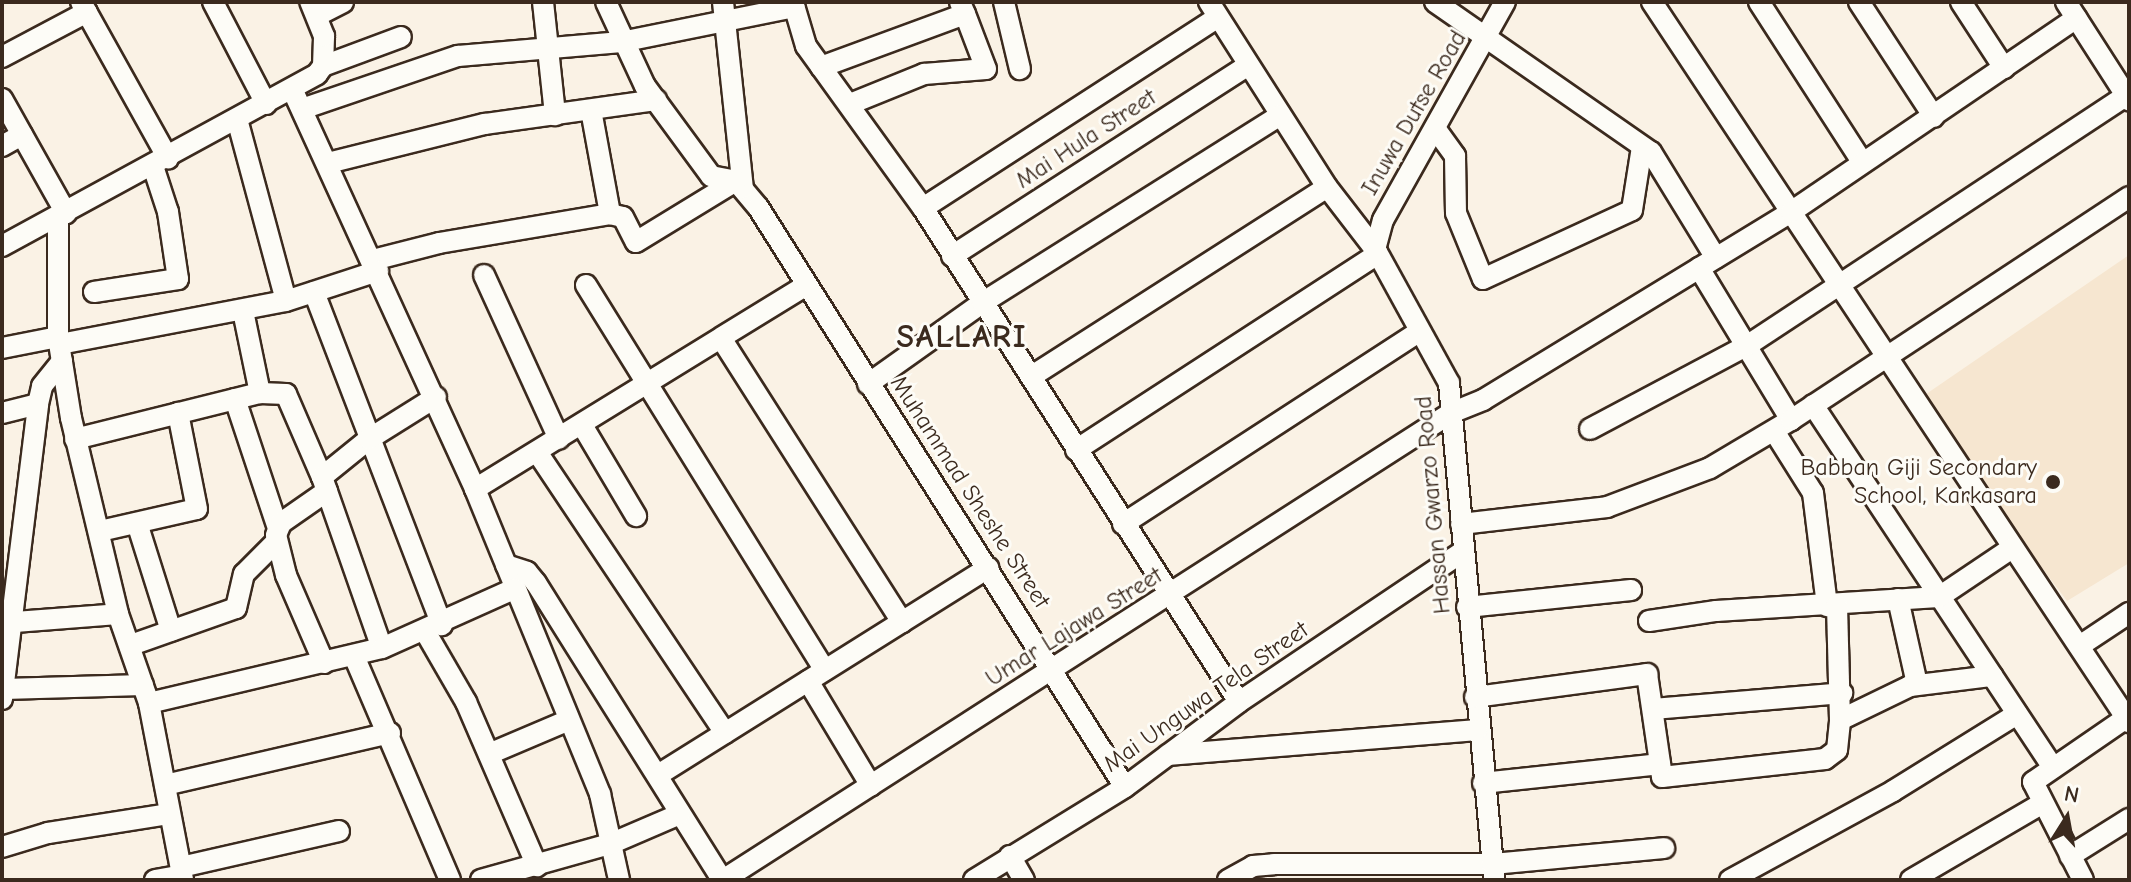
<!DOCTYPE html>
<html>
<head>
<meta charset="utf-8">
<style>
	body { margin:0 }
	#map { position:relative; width:2131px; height:882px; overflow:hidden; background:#faf2e5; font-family:"Comic Neue",sans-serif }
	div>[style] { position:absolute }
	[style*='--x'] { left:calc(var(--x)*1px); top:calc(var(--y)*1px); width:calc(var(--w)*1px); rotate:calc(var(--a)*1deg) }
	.built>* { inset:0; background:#f6e6d0 }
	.roads { filter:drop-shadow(2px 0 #3b2a1e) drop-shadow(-2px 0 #3b2a1e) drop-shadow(0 2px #3b2a1e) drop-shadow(0 -2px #3b2a1e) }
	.minor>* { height:20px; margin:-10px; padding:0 10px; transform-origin:10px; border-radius:10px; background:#fdfcf7 }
	.dots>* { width:22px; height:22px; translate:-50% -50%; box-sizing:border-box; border:4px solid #fdfcf7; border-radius:50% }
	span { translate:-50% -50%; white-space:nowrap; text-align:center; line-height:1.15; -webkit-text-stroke:6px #fdfcf7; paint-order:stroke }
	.street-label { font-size:24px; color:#3b2a1e }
	.poi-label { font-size:24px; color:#3b2a1e }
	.right { translate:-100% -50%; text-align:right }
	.district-label { font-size:32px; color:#3b2a1e; font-weight:700; letter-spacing:2px }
	.frame { position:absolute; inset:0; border:4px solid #3b2a1e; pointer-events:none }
	.north { position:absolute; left:2027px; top:778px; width:80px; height:80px; -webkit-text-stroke:6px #fdfcf7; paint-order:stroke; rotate:11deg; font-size:22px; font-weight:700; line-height:32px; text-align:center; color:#3b2a1e }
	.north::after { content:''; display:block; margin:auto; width:28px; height:36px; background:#3b2a1e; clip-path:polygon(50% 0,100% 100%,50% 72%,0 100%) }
</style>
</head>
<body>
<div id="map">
	<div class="built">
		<div style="clip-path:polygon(2129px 255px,2129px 563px,2067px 601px,1916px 401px)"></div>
	</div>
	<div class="roads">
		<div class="minor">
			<div style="--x:81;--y:2;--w:179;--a:60.9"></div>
			<div style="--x:213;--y:2;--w:115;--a:62.5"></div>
			<div style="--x:543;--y:2;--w:114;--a:83.9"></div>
			<div style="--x:606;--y:2;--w:93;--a:65.1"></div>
			<div style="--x:645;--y:86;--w:112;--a:53.7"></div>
			<div style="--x:711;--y:176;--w:25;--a:11"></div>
			<div style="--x:736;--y:181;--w:34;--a:50"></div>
			<div style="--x:758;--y:207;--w:686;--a:57.68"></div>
			<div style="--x:723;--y:2;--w:187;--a:83.9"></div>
			<div style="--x:793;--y:2;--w:46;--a:73.5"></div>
			<div style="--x:806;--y:46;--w:200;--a:54.2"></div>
			<div style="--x:923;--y:208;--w:586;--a:57.39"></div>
			<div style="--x:1004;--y:2;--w:69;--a:76.6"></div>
			<div style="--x:1209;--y:2;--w:219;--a:57.5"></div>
			<div style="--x:1327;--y:187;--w:82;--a:52.4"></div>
			<div style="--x:1377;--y:252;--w:149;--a:61.2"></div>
			<div style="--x:1449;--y:383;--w:499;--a:84.8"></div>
			<div style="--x:1435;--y:2;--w:263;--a:34.8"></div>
			<div style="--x:1651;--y:152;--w:124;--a:58.5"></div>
			<div style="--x:1652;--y:2;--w:864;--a:56.48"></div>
			<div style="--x:1759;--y:2;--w:190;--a:57.2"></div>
			<div style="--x:1859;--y:2;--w:137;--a:56.9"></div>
			<div style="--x:1961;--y:2;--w:79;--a:56.9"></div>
			<div style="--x:2066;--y:2;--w:117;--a:57.3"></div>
			<div style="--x:318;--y:15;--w:28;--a:-27"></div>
			<div style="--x:2;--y:57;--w:96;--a:-27.9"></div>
			<div style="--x:323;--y:66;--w:83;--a:-20.4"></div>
			<div style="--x:821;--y:67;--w:153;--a:-20.2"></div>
			<div style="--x:965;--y:14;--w:13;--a:-113"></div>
			<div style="--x:293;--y:91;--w:438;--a:65.4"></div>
			<div style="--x:475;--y:489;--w:330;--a:67.7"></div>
			<div style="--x:600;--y:794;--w:88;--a:77.5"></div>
			<div style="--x:2;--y:99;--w:131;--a:60.7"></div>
			<div style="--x:850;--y:104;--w:80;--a:-22.1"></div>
			<div style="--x:924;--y:74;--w:62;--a:-4.6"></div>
			<div style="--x:986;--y:69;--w:59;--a:-110.9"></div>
			<div style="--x:302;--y:109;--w:165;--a:-18.8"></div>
			<div style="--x:458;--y:56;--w:164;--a:-4.9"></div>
			<div style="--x:621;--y:42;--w:177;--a:-11.4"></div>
			<div style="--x:591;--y:110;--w:106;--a:79.6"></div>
			<div style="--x:237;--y:119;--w:188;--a:74.9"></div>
			<div style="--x:1437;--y:131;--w:31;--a:54"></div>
			<div style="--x:1455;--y:156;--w:57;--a:89"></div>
			<div style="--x:1456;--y:213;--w:71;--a:67.8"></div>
			<div style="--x:1483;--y:279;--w:164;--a:-24.8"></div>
			<div style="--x:1632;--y:210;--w:64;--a:-81"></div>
			<div style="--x:2;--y:146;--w:23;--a:-29"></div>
			<div style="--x:328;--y:163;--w:162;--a:-14"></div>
			<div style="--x:485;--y:124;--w:173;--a:-8"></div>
			<div style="--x:923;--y:208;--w:351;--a:-32.9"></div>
			<div style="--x:58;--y:217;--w:120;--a:90"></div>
			<div style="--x:58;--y:337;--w:82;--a:80.9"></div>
			<div style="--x:71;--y:418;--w:202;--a:76.5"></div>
			<div style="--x:118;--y:614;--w:94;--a:70.8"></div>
			<div style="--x:149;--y:703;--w:180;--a:79.1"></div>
			<div style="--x:2;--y:246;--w:359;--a:-28.6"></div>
			<div style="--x:317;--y:74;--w:10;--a:-53"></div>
			<div style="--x:323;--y:66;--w:30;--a:-88"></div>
			<div style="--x:324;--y:36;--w:37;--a:-112"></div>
			<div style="--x:952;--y:256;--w:352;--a:-32.8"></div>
			<div style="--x:373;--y:260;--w:68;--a:-14.4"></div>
			<div style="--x:439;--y:243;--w:173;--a:-9.6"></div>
			<div style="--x:610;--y:214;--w:13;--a:13"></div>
			<div style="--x:623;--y:217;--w:28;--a:63"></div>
			<div style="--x:636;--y:242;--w:117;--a:-31.4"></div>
			<div style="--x:1699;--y:268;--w:178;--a:58.8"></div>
			<div style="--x:484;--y:275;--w:180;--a:65.4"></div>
			<div style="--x:586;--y:285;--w:453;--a:58.2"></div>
			<div style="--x:94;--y:292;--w:85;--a:-8.8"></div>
			<div style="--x:178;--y:279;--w:68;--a:-98.5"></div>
			<div style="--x:168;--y:212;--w:48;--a:-108.1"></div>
			<div style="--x:314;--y:292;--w:357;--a:69"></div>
			<div style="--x:243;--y:311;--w:84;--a:78.3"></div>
			<div style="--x:721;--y:338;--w:337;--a:57.5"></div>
			<div style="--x:60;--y:344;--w:230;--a:-10.8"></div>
			<div style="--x:286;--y:301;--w:97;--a:-18.1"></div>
			<div style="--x:2;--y:348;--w:57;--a:-11.1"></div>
			<div style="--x:1032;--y:376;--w:350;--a:-32.6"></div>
			<div style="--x:868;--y:384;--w:140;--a:-35.4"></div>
			<div style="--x:982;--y:303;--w:352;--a:-32.2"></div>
			<div style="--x:235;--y:399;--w:136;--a:71.6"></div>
			<div style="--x:1813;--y:405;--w:435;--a:56.5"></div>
			<div style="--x:2;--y:413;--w:37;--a:-14"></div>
			<div style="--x:582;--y:425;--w:106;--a:59.3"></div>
			<div style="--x:1590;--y:429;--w:179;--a:-28"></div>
			<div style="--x:1748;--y:345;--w:453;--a:-33.4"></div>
			<div style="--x:1774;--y:431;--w:73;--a:57.8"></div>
			<div style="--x:1813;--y:493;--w:114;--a:82.9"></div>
			<div style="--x:75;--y:439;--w:191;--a:-14"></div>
			<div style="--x:260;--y:393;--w:26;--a:2"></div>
			<div style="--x:286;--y:394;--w:90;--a:66.6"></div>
			<div style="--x:322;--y:477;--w:181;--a:70.7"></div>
			<div style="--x:1076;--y:450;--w:354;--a:-33"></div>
			<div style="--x:1373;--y:257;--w:38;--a:-75"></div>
			<div style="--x:1383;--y:220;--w:250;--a:-60.8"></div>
			<div style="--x:537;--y:452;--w:338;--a:56.2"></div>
			<div style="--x:322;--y:477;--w:60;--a:-39"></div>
			<div style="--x:369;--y:439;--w:79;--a:-32.1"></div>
			<div style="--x:475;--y:489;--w:387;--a:-31.6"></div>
			<div style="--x:137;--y:523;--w:113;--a:72.5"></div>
			<div style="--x:1123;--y:524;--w:354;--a:-33"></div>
			<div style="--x:1461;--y:524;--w:147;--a:-6.6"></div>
			<div style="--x:1607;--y:507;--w:110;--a:-20.7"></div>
			<div style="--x:1710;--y:468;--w:94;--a:-30.7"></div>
			<div style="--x:1791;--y:420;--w:405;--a:-33.4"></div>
			<div style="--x:100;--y:531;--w:99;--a:-12.8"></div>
			<div style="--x:197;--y:509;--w:98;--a:-101.2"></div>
			<div style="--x:506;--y:565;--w:22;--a:18"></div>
			<div style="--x:527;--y:572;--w:14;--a:51"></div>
			<div style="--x:536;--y:583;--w:350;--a:57.9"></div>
			<div style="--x:1898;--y:599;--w:87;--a:77.4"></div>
			<div style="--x:1467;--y:607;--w:165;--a:-5.9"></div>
			<div style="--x:1649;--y:621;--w:68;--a:-8.5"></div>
			<div style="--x:1716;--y:611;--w:223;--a:-3.6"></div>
			<div style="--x:1939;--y:597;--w:88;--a:-33.9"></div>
			<div style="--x:2;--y:623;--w:116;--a:-4.4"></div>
			<div style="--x:426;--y:633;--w:80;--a:59.9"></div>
			<div style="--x:466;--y:702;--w:179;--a:66.6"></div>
			<div style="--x:131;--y:645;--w:111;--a:-19.4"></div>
			<div style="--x:236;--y:608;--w:35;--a:-77"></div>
			<div style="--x:244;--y:574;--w:45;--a:-45"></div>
			<div style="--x:2081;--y:645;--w:58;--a:-33.7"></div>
			<div style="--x:354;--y:656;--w:244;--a:66.8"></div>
			<div style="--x:324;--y:663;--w:96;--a:-113.4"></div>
			<div style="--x:286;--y:575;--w:41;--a:-104"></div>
			<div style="--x:276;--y:535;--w:13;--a:-67"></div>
			<div style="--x:281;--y:523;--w:56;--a:-34.8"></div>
			<div style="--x:808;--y:681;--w:122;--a:59"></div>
			<div style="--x:4;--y:689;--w:139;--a:-1.6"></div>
			<div style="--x:1475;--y:697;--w:174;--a:-7.6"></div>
			<div style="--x:1647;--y:674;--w:104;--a:81.7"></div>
			<div style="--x:1662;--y:777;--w:164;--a:-6.3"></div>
			<div style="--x:1825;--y:759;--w:15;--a:-37"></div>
			<div style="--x:1837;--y:750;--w:30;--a:-84"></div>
			<div style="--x:1840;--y:720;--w:115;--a:-91.5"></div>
			<div style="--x:2;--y:699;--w:297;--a:-83"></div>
			<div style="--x:38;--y:404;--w:18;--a:-77"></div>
			<div style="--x:42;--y:386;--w:32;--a:-51"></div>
			<div style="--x:149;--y:703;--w:239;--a:-13.3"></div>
			<div style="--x:382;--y:648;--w:145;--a:-24.1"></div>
			<div style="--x:1653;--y:709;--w:190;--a:-4.8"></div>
			<div style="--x:1840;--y:720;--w:78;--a:-25.9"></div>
			<div style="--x:1910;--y:686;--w:83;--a:-7"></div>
			<div style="--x:489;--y:754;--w:87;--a:-23"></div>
			<div style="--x:1168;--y:755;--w:310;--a:-4.6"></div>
			<div style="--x:658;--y:775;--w:390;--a:-32.1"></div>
			<div style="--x:1483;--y:783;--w:178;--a:-6.1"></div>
			<div style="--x:165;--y:785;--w:231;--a:-13"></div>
			<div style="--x:2;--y:847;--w:48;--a:-16.9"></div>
			<div style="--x:48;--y:833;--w:123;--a:-8.9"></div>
			<div style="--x:1010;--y:856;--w:28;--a:60"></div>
			<div style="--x:2070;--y:856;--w:70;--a:-32.1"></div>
			<div style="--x:181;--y:867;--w:162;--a:-12.8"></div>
			<div style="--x:155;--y:880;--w:27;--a:-10"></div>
			<div style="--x:481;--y:880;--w:134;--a:-15.6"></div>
			<div style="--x:610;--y:844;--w:76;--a:-23.2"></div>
			<div style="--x:723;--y:880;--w:865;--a:-32.68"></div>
			<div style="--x:1451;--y:413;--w:35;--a:-22"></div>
			<div style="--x:1483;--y:400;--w:361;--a:-31.4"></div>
			<div style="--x:1791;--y:212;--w:345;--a:-34.2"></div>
			<div style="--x:974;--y:880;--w:177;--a:-31.6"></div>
			<div style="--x:1125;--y:787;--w:142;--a:-36.7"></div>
			<div style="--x:1239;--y:702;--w:271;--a:-33.9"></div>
			<div style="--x:1228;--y:880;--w:29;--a:-29"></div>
			<div style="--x:1253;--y:866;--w:21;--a:-5"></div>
			<div style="--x:1274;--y:864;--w:218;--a:0"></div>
			<div style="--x:1492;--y:864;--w:173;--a:-5.3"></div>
			<div style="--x:1730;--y:880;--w:186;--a:-28.6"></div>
			<div style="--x:1893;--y:791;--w:146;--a:-31.8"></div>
			<div style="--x:1911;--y:880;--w:151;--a:-30.3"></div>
			<div style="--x:2083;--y:880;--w:110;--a:-117"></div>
			<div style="--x:2033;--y:782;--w:116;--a:-34.5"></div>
		</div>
	</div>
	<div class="dots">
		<div style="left:2053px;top:482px;background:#3b2a1e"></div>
	</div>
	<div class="street-label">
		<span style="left:1414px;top:113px;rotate:-60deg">Inuwa Dutse Road</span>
		<span style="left:1086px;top:139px;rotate:-33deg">Mai Hula Street</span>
		<span style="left:970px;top:492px;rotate:57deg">Muhammad Sheshe Street</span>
		<span style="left:1433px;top:505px;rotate:-95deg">Hassan Gwarzo Road</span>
		<span style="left:1074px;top:627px;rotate:-32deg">Umar Lajawa Street</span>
		<span style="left:1206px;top:697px;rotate:-35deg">Mai Unguwa Tela Street</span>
	</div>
	<div class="poi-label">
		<span class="right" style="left:2037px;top:482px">Babban Giji Secondary<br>School, Karkasara</span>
	</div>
	<div class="district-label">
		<span style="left:962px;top:337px">SALLARI</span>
	</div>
	<div class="frame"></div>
	<div class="north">N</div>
</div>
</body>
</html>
